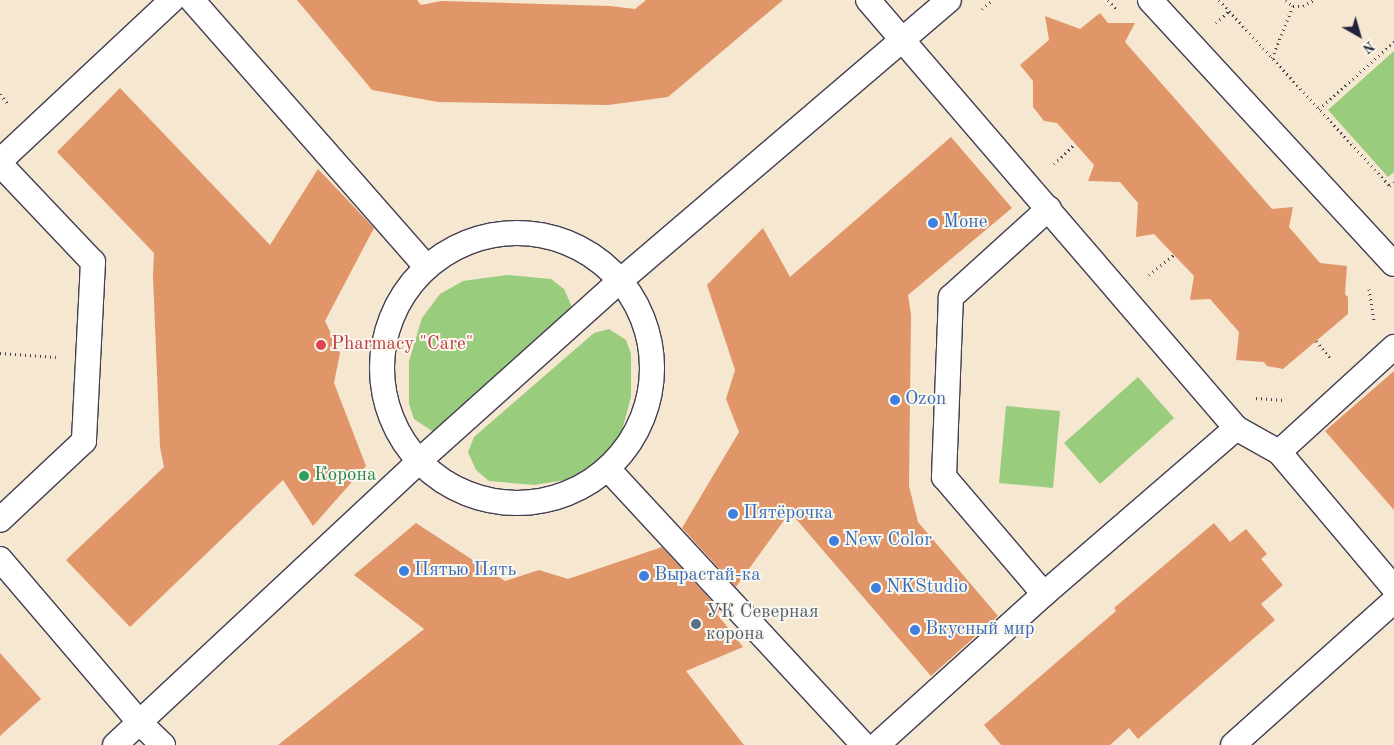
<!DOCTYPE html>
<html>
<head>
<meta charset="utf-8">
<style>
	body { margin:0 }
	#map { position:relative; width:1394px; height:745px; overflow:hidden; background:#f6e7d1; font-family:"Old Standard TT",serif }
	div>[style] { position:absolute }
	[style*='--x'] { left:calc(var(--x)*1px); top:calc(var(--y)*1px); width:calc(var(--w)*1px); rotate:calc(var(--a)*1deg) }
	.green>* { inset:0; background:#99cc7c }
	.building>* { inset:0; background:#e09669 }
	.path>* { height:3px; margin-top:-1.5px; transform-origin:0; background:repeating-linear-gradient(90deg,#424052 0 1px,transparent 0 5px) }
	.roads { filter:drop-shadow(1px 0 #424052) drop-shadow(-1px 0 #424052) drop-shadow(0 1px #424052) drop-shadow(0 -1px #424052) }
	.lane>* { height:24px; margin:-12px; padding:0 12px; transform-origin:12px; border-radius:12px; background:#fff }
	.lane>.ring { margin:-12px; padding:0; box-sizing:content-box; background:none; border:24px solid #fff; border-radius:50% }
	.dots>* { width:14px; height:14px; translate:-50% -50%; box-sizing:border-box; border:2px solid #fbf7ec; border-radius:50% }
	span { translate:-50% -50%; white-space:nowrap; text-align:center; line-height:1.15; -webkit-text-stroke:4px #fbf7ec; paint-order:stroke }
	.shop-label { font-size:19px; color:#366cbe }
	.left { translate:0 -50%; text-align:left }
	.health-label { font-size:19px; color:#be3a42 }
	.leisure-label { font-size:19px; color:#27864d }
	.service-label { font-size:19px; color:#4e5e75 }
	.north { position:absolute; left:1334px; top:10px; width:50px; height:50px; -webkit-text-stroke:4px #fbf7ec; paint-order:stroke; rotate:142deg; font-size:14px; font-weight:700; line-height:20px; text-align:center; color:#22223b }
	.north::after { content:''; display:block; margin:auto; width:18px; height:22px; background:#22223b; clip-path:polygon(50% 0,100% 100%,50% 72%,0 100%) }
</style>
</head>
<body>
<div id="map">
	<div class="green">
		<div style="clip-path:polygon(1394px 51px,1394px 172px,1388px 177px,1328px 110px)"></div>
		<div style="clip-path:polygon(507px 275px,551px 279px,564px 289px,572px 307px,567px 322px,446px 427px,432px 431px,414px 419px,409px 404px,409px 361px,422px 318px,440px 294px,463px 281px)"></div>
		<div style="clip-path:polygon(609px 329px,626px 340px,631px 354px,631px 397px,619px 442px,600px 465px,577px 478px,534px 485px,489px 481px,476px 470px,468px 452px,474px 437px,594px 333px)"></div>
		<div style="clip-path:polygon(1138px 377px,1174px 418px,1100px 484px,1064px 443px)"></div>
		<div style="clip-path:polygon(1006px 406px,1060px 411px,1053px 488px,999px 483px)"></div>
	</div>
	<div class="building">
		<div style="clip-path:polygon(297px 0,417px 0,421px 5px,441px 1px,610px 6px,635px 9px,646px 0,783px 0,668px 97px,608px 105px,438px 102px,372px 90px)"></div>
		<div style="clip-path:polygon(1100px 13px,1108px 23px,1135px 23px,1125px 42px,1272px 209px,1293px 207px,1289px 227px,1320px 263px,1347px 266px,1345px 294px,1348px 297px,1348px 314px,1283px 369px,1267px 366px,1264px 362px,1236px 360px,1239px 332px,1210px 299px,1190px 300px,1194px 276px,1154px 234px,1136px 237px,1138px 203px,1120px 182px,1088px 181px,1094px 165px,1057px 123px,1044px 121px,1033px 107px,1033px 81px,1020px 65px,1049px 40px,1045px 16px,1080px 29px)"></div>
		<div style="clip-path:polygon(120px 88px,270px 245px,318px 169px,374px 228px,325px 321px,340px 353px,334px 383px,366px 466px,313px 526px,283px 480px,130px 627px,66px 560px,164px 467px,160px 447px,153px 277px,154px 253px,57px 152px)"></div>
		<div style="clip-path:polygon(951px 137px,1012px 208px,908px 295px,911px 315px,909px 486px,918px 522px,998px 616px,931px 676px,790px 512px,736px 587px,682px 528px,739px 432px,726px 399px,735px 370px,707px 285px,763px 228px,790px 277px)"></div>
		<div style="clip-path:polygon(1394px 371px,1394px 510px,1325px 431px)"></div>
		<div style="clip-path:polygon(416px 523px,505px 581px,539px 570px,568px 579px,662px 547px,720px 610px,717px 614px,743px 647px,686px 671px,744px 745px,278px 745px,424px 629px,354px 575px)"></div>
		<div style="clip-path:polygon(1214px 523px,1230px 542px,1246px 529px,1267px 554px,1261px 559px,1283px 585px,1261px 604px,1275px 620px,1138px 739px,1129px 728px,1110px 745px,1001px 745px,984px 725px,1116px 611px,1114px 608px)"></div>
		<div style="clip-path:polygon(0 653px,41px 699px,0 736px)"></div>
	</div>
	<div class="path">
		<div style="--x:1108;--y:0;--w:13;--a:48"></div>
		<div style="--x:1219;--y:0;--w:253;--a:47.4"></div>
		<div style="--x:1390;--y:186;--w:6;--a:-45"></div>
		<div style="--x:1286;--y:0;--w:9;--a:41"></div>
		<div style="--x:1293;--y:6;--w:10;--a:0"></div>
		<div style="--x:1303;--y:6;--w:13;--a:-29"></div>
		<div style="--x:982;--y:9;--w:14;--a:-39"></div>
		<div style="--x:1216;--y:23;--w:18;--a:-43"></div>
		<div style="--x:1272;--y:58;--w:56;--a:-68"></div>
		<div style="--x:0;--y:94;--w:14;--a:51"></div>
		<div style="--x:1319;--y:109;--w:101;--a:-41.8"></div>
		<div style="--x:1054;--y:164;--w:29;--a:-44"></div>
		<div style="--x:1149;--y:275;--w:32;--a:-39"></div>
		<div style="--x:1369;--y:289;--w:31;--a:81"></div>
		<div style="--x:1316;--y:341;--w:23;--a:50"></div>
		<div style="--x:0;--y:353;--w:56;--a:4.1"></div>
		<div style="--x:1256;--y:398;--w:28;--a:4"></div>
	</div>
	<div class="roads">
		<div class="lane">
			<div style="--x:192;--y:0;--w:354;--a:48.7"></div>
			<div style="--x:868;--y:0;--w:564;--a:49.31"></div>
			<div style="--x:1236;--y:428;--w:49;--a:29.2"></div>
			<div style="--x:1279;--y:452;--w:178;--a:49.8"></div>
			<div style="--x:1150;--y:0;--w:359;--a:47.3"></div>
			<div style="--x:0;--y:161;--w:236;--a:-43.1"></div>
			<div style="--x:0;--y:164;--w:135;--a:46.5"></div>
			<div style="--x:93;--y:262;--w:179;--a:92.9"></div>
			<div style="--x:84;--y:441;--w:115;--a:136.8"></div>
			<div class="ring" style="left:382px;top:233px;width:246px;height:246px"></div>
			<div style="--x:1279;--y:452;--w:156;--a:-42.4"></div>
			<div style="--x:608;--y:469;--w:376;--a:47.2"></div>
			<div style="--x:0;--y:559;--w:216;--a:49.5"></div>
			<div style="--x:140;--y:723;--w:32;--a:44"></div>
			<div style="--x:1044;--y:594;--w:154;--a:-130.5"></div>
			<div style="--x:944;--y:477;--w:180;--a:-87.8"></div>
			<div style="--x:951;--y:297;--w:132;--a:-42.2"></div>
			<div style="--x:115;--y:745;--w:415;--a:-43"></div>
			<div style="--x:418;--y:462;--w:273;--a:-41.9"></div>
			<div style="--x:621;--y:280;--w:431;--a:-40.5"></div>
			<div style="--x:877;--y:745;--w:225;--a:-42.1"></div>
			<div style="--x:1044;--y:594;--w:254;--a:-40.8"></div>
			<div style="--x:1233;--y:745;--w:216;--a:-41.8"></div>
		</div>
	</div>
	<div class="dots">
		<div style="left:933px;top:223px;background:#3f7fe0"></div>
		<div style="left:321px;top:345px;background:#e0444e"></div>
		<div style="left:895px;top:400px;background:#3f7fe0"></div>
		<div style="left:304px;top:476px;background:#2e9e5b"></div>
		<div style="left:733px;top:514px;background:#3f7fe0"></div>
		<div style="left:834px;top:541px;background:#3f7fe0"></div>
		<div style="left:404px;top:571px;background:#3f7fe0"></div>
		<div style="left:644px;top:576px;background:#3f7fe0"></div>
		<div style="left:876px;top:588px;background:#3f7fe0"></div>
		<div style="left:696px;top:624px;background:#5c6f8a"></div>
		<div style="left:915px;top:630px;background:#3f7fe0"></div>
	</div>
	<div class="shop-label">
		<span class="left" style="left:943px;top:223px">Моне</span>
		<span class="left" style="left:905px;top:400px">Ozon</span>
		<span class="left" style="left:743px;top:514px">Пятёрочка</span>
		<span class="left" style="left:844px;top:541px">New Color</span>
		<span class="left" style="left:414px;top:571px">Пятью Пять</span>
		<span class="left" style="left:654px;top:576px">Вырастай-ка</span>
		<span class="left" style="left:886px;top:588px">NKStudio</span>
		<span class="left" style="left:925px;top:630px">Вкусный мир</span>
	</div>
	<div class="health-label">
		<span class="left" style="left:331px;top:345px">Pharmacy "Care"</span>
	</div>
	<div class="leisure-label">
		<span class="left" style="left:314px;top:476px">Корона</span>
	</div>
	<div class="service-label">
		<span class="left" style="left:706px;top:624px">УК Северная<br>корона</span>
	</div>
	<div class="north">N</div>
</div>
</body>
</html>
